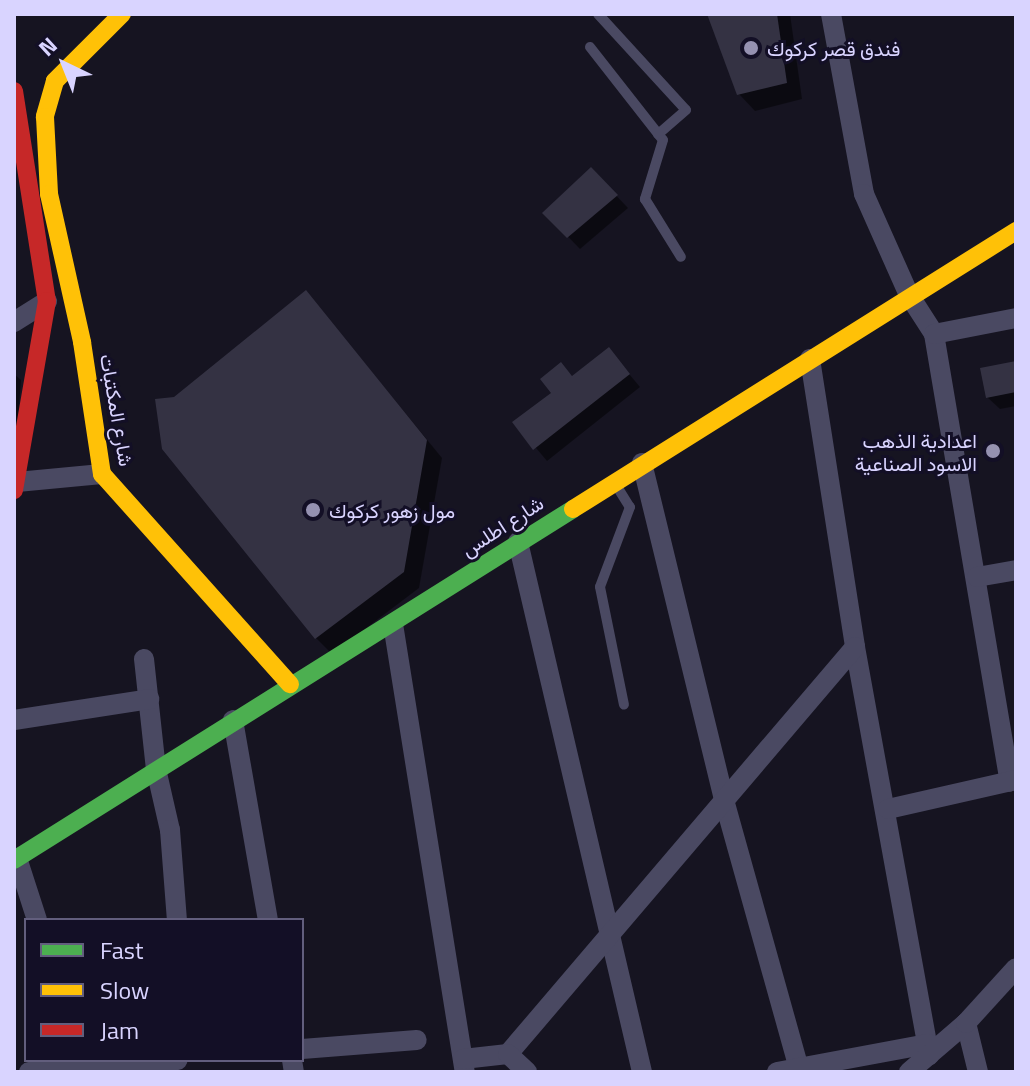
<!DOCTYPE html>
<html>
<head>
<meta charset="utf-8">
<style>
	body { margin:0 }
	#map { position:relative; width:1030px; height:1086px; overflow:hidden; background:#161421; font-family:"Titillium Web",Vazirmatn,sans-serif }
	div>[style] { position:absolute }
	[style*='--x'] { left:calc(var(--x)*1px); top:calc(var(--y)*1px); width:calc(var(--w)*1px); rotate:calc(var(--a)*1deg) }
	.shadow>* { inset:0; background:#0007 }
	.building>* { inset:0; background:#343243 }
	.lane>* { height:10px; margin:-5px; padding:0 5px; transform-origin:5px; border-radius:5px; background:#4a4962 }
	.street>* { height:20px; margin:-10px; padding:0 10px; transform-origin:10px; border-radius:10px; background:#4a4962 }
	.fast>* { height:18px; margin:-9px; padding:0 9px; transform-origin:9px; border-radius:9px; background:#4caf50 }
	.slow>* { height:18px; margin:-9px; padding:0 9px; transform-origin:9px; border-radius:9px; background:#ffc107 }
	.jam>* { height:18px; margin:-9px; padding:0 9px; transform-origin:9px; border-radius:9px; background:#c62828 }
	.dots>* { width:22px; height:22px; translate:-50% -50%; box-sizing:border-box; border:4px solid #130f26; border-radius:50% }
	span { translate:-50% -50%; white-space:nowrap; text-align:center; line-height:1.15; -webkit-text-stroke:6px #130f26; paint-order:stroke }
	.poi-label { font-size:20px; color:#d9d4ff }
	.left { translate:0 -50%; text-align:left }
	.right { translate:-100% -50%; text-align:right }
	.street-label { font-size:20px; color:#d9d4ff }
	.frame { position:absolute; inset:0; border:16px solid #d9d4ff; pointer-events:none }
	.legend { position:absolute; left:24px; top:918px; width:280px; height:144px; box-sizing:border-box; background:#130f26; border:2px solid #625e7d; margin:0; padding:10px 14px; list-style:none; font-size:24px; color:#d9d4ff }
	.legend li { display:flex; align-items:center; gap:16px; height:40px }
	.legend b { width:40px; border:2px solid #625e7d }
	.north { position:absolute; left:24px; top:24px; width:80px; height:80px; -webkit-text-stroke:6px #130f26; paint-order:stroke; rotate:317deg; font-size:22px; font-weight:700; line-height:32px; text-align:center; color:#d9d4ff }
	.north::after { content:''; display:block; margin:auto; width:28px; height:36px; background:#d9d4ff; clip-path:polygon(50% 0,100% 100%,50% 72%,0 100%) }
</style>
</head>
<body>
<div id="map">
	<div class="shadow">
		<div style="clip-path:polygon(709px 14px,790px 14px,802px 99px,755px 111px,739px 94px)"></div>
		<div style="clip-path:polygon(591px 169px,628px 208px,580px 249px,545px 213px)"></div>
		<div style="clip-path:polygon(306px 292px,442px 458px,419px 588px,332px 654px,316px 638px)"></div>
		<div style="clip-path:polygon(609px 350px,640px 387px,547px 461px,515px 423px,553px 393px,561px 365px,573px 377px)"></div>
		<div style="clip-path:polygon(1016px 363px,1016px 406px,1000px 409px,987px 397px)"></div>
		<div style="clip-path:polygon(14px 374px,21px 380px,14px 476px)"></div>
	</div>
	<div class="building">
		<div style="clip-path:polygon(707px 14px,777px 14px,787px 83px,737px 95px)"></div>
		<div style="clip-path:polygon(591px 167px,618px 195px,567px 238px,542px 213px)"></div>
		<div style="clip-path:polygon(306px 290px,427px 440px,404px 572px,315px 639px,162px 449px,155px 399px,174px 397px)"></div>
		<div style="clip-path:polygon(609px 347px,630px 374px,533px 450px,512px 422px,551px 393px,540px 379px,561px 362px,572px 376px)"></div>
		<div style="clip-path:polygon(1016px 361px,1016px 392px,986px 398px,980px 368px)"></div>
	</div>
	<div class="lane">
		<div style="--x:598;--y:14;--w:130;--a:47.5"></div>
		<div style="--x:686;--y:110;--w:37;--a:139"></div>
		<div style="--x:590;--y:47;--w:118;--a:51.9"></div>
		<div style="--x:663;--y:140;--w:62;--a:107"></div>
		<div style="--x:645;--y:199;--w:68;--a:58.2"></div>
		<div style="--x:616;--y:485;--w:26;--a:58"></div>
		<div style="--x:630;--y:507;--w:85;--a:110.6"></div>
		<div style="--x:600;--y:587;--w:120;--a:78.5"></div>
	</div>
	<div class="street">
		<div style="--x:831;--y:14;--w:183;--a:79.6"></div>
		<div style="--x:864;--y:194;--w:111;--a:66"></div>
		<div style="--x:909;--y:295;--w:46;--a:57.3"></div>
		<div style="--x:934;--y:334;--w:454;--a:80.4"></div>
		<div style="--x:14;--y:322;--w:39;--a:-32"></div>
		<div style="--x:934;--y:334;--w:84;--a:-11"></div>
		<div style="--x:810;--y:359;--w:291;--a:81.1"></div>
		<div style="--x:855;--y:647;--w:415;--a:79.7"></div>
		<div style="--x:642;--y:463;--w:347;--a:76.3"></div>
		<div style="--x:724;--y:800;--w:282;--a:74.4"></div>
		<div style="--x:17;--y:482;--w:85;--a:-5.4"></div>
		<div style="--x:518;--y:542;--w:544;--a:76.83"></div>
		<div style="--x:977;--y:577;--w:40;--a:-10"></div>
		<div style="--x:393;--y:624;--w:454;--a:80.9"></div>
		<div style="--x:144;--y:659;--w:111;--a:83.8"></div>
		<div style="--x:156;--y:769;--w:63;--a:77.1"></div>
		<div style="--x:170;--y:830;--w:90;--a:85.6"></div>
		<div style="--x:14;--y:720;--w:137;--a:-8.8"></div>
		<div style="--x:233;--y:720;--w:203;--a:80.1"></div>
		<div style="--x:888;--y:809;--w:131;--a:-12.8"></div>
		<div style="--x:17;--y:858;--w:65;--a:72.1"></div>
		<div style="--x:966;--y:1023;--w:50;--a:76.2"></div>
		<div style="--x:302;--y:1049;--w:115;--a:-4.5"></div>
		<div style="--x:508;--y:1054;--w:535;--a:-49.55"></div>
		<div style="--x:463;--y:1059;--w:45;--a:-6.3"></div>
		<div style="--x:508;--y:1054;--w:26;--a:43"></div>
		<div style="--x:292;--y:1060;--w:12;--a:81"></div>
		<div style="--x:29;--y:1072;--w:149;--a:-4.6"></div>
		<div style="--x:777;--y:1072;--w:154;--a:-10.5"></div>
		<div style="--x:909;--y:1072;--w:75;--a:-40.7"></div>
		<div style="--x:966;--y:1023;--w:74;--a:-47.7"></div>
	</div>
	<div class="fast">
		<div style="--x:14;--y:860;--w:660;--a:-32.12"></div>
	</div>
	<div class="slow">
		<div style="--x:122;--y:14;--w:95;--a:135"></div>
		<div style="--x:55;--y:81;--w:37;--a:106"></div>
		<div style="--x:45;--y:117;--w:77;--a:87"></div>
		<div style="--x:49;--y:194;--w:152;--a:77.4"></div>
		<div style="--x:82;--y:342;--w:134;--a:81.4"></div>
		<div style="--x:102;--y:474;--w:282;--a:48.2"></div>
		<div style="--x:573;--y:509;--w:523;--a:-32.11"></div>
	</div>
	<div class="jam">
		<div style="--x:14;--y:91;--w:213;--a:81.1"></div>
		<div style="--x:47;--y:301;--w:192;--a:99.9"></div>
	</div>
	<div class="dots">
		<div style="left:751px;top:48px;background:#9591b1"></div>
		<div style="left:993px;top:451px;background:#9591b1"></div>
		<div style="left:313px;top:510px;background:#9591b1"></div>
	</div>
	<div class="poi-label">
		<span class="left" style="left:767px;top:48px">فندق قصر كركوك</span>
		<span class="right" style="left:977px;top:452px">اعدادية الذهب<br>الاسود الصناعية</span>
		<span class="left" style="left:329px;top:510px">مول زهور كركوك</span>
	</div>
	<div class="street-label">
		<span style="left:117px;top:410px;rotate:80deg">شارع المكتبات</span>
		<span style="left:502px;top:526px;rotate:-33deg">شارع اطلس</span>
	</div>
	<div class="frame"></div>
	<ul class="legend">
	<li><b style="height:10px;background:#4caf50"></b>Fast</li>
	<li><b style="height:10px;background:#ffc107"></b>Slow</li>
	<li><b style="height:10px;background:#c62828"></b>Jam</li>
	</ul>
	<div class="north">N</div>
</div>
</body>
</html>
